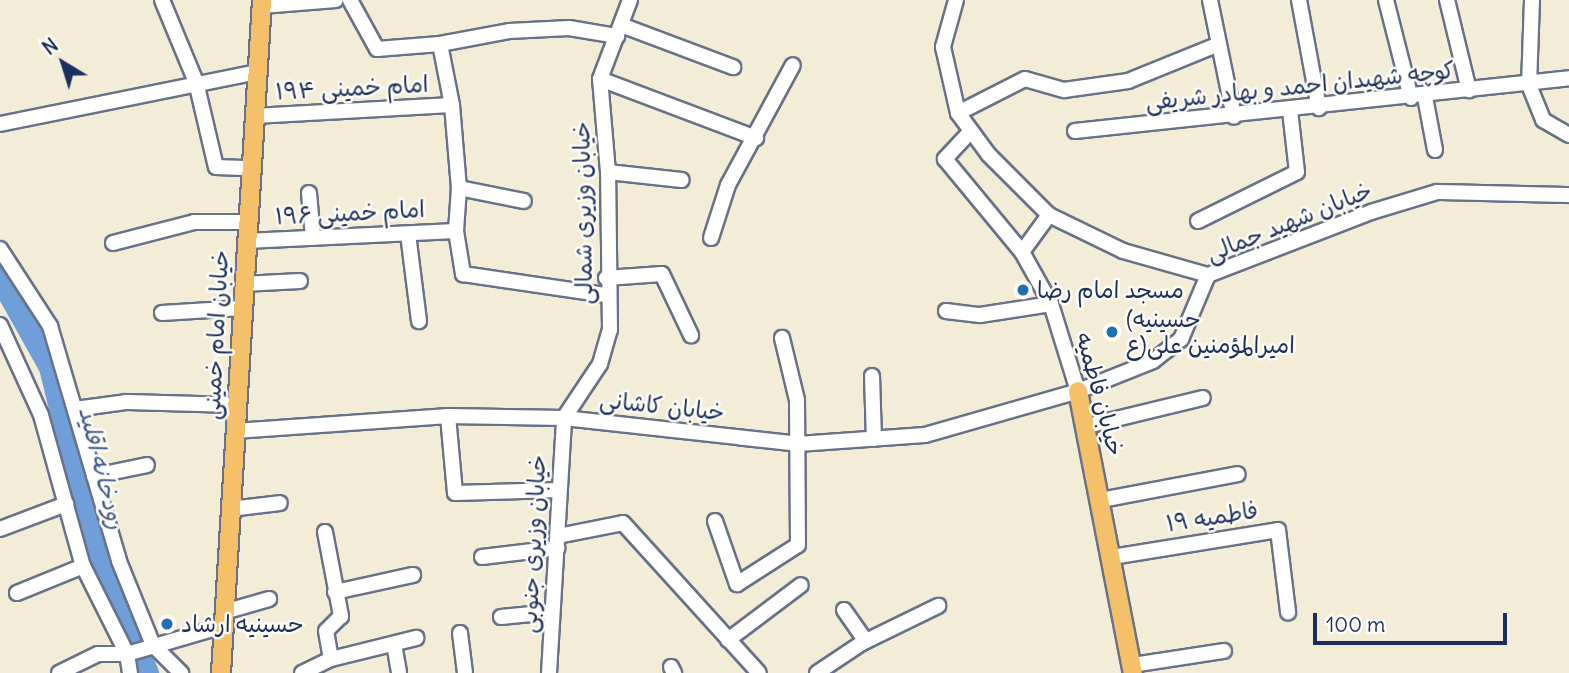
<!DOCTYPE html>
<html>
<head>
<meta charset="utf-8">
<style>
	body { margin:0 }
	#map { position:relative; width:1569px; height:673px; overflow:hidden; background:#f3edd8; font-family:Delius,"Playpen Sans Arabic",sans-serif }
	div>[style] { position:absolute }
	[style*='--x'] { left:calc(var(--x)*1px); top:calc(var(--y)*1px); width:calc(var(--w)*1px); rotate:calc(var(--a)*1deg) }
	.river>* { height:23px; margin:-11.5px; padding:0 11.5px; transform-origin:11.5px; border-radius:11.5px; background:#6f9ed8 }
	.roads { filter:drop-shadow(2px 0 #677289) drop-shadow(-2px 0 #677289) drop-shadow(0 2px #677289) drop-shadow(0 -2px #677289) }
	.minor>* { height:14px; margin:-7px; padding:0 7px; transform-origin:7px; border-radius:7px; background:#fff }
	.major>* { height:18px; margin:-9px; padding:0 9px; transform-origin:9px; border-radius:9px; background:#f4c16a }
	.dots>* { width:19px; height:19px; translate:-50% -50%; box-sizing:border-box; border:4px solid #fdfcf7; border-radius:50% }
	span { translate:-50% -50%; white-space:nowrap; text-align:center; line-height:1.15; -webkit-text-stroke:5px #fdfcf7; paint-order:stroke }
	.street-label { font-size:23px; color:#1b2f5e }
	.poi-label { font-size:23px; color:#1b2f5e }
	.left { translate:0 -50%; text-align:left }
	.water-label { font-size:24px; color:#3d5b8f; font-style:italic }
	.north { position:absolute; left:28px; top:28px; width:70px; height:70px; -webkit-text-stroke:5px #fdfcf7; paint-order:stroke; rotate:322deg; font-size:19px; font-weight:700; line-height:28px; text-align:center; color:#1b2f5e }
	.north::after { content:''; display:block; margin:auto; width:24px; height:32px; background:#1b2f5e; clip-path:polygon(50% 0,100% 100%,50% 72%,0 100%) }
	.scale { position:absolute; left:1313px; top:613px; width:194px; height:32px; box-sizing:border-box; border:4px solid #1b2f5e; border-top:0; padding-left:9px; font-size:21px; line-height:24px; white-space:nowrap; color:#1b2f5e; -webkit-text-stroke:5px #fdfcf7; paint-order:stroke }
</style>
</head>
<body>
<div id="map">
	<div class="river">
		<div style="--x:0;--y:278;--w:102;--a:60.7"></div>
		<div style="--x:50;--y:367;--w:190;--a:76.3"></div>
		<div style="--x:95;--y:552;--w:132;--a:66.7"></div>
	</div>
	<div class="roads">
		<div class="minor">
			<div style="--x:162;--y:0;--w:89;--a:67.5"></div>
			<div style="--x:196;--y:82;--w:87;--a:76.8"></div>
			<div style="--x:216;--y:167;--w:34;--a:2"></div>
			<div style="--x:350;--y:0;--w:56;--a:61.1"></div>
			<div style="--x:377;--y:49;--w:63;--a:-4.5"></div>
			<div style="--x:440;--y:44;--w:70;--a:-10.7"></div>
			<div style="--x:509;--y:31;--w:60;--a:-2.9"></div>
			<div style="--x:569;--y:28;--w:49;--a:9.5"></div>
			<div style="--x:956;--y:0;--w:49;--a:105.5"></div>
			<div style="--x:943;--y:47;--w:68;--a:77.2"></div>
			<div style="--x:958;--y:113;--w:52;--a:53.6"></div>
			<div style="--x:989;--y:155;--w:85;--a:45"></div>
			<div style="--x:1210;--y:0;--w:119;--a:78.4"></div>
			<div style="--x:1299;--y:0;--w:110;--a:79.5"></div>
			<div style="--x:1386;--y:0;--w:101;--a:75.7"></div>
			<div style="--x:1447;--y:0;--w:93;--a:76.3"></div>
			<div style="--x:1532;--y:0;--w:85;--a:92"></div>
			<div style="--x:1529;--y:85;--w:38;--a:68"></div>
			<div style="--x:1543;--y:120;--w:30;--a:30"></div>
			<div style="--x:262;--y:6;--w:74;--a:-4.6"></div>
			<div style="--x:621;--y:25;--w:120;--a:20.6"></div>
			<div style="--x:440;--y:44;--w:62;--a:78.9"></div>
			<div style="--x:452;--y:105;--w:83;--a:85.2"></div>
			<div style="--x:459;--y:188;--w:43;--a:94"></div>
			<div style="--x:456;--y:231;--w:44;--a:80.8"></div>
			<div style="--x:463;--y:274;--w:145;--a:8.4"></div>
			<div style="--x:600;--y:79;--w:167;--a:20.7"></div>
			<div style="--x:1425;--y:97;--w:54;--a:79.3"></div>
			<div style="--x:958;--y:113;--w:75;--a:-26.9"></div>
			<div style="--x:1025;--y:79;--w:41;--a:15.8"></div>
			<div style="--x:1064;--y:90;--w:65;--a:-8"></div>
			<div style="--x:1128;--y:81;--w:98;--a:-22.1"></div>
			<div style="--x:254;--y:116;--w:198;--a:-3.2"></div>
			<div style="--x:0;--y:124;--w:262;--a:-11.4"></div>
			<div style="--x:1075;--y:131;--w:497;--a:-6.1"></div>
			<div style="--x:970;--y:132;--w:37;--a:133"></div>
			<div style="--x:945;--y:159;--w:121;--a:50.4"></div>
			<div style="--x:1022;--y:252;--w:60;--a:60.9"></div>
			<div style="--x:1051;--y:304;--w:91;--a:72.8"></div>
			<div style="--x:608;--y:172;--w:74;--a:6.2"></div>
			<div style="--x:459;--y:188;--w:66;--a:11.3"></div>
			<div style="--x:309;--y:193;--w:45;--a:84.9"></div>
			<div style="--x:1198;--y:221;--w:110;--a:-26.3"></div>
			<div style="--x:1297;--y:172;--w:61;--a:-96.5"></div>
			<div style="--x:408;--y:234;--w:88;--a:82.8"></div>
			<div style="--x:711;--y:238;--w:56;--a:-72.2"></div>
			<div style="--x:728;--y:185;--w:136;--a:-61.6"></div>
			<div style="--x:246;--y:241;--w:210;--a:-2.7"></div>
			<div style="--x:113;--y:243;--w:84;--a:-14.5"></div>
			<div style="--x:194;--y:222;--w:53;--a:0"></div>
			<div style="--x:0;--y:249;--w:92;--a:57"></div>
			<div style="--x:50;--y:326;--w:245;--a:73.6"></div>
			<div style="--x:119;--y:561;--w:91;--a:68"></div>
			<div style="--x:153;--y:645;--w:40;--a:45"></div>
			<div style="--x:1022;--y:252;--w:46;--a:-53.9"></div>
			<div style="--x:1049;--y:215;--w:82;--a:25.9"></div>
			<div style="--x:1123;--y:251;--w:88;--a:15.8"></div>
			<div style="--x:606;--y:278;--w:56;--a:-4.1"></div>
			<div style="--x:662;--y:274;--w:68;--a:64.6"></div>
			<div style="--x:243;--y:284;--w:57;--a:-3"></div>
			<div style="--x:946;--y:311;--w:34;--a:7"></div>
			<div style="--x:980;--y:315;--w:72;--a:-8.8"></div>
			<div style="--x:162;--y:313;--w:80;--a:-3.6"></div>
			<div style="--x:0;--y:325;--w:99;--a:65.5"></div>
			<div style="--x:41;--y:415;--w:157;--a:74.5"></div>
			<div style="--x:83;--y:566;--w:98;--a:63.4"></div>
			<div style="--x:127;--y:654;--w:19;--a:81"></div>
			<div style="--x:872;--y:376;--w:63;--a:88.2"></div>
			<div style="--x:75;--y:409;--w:51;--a:-7.8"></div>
			<div style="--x:126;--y:402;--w:110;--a:1.6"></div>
			<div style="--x:448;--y:416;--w:77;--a:84.8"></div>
			<div style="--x:455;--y:493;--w:103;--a:-1.7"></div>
			<div style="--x:1087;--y:426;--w:119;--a:-13.6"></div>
			<div style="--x:235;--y:431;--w:214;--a:-4"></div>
			<div style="--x:448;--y:416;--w:116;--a:1"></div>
			<div style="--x:564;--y:418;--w:235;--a:6.3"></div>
			<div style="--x:798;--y:444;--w:127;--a:-4.1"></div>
			<div style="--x:925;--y:435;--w:159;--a:-16"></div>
			<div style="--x:1078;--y:391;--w:81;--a:-21.8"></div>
			<div style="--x:1153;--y:361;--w:36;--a:-38"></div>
			<div style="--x:1181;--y:339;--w:69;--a:-67.1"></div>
			<div style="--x:1208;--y:275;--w:175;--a:-21.1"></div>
			<div style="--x:1371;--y:212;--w:69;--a:-16.9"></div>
			<div style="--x:1437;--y:192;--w:132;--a:1.3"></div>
			<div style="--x:94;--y:476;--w:54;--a:-11.7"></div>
			<div style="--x:1101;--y:500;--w:139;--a:-10.7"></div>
			<div style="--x:230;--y:509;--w:50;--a:-6.8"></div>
			<div style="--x:715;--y:521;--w:67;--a:70.8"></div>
			<div style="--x:737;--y:584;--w:72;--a:-32.6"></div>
			<div style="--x:798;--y:545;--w:145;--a:-90.4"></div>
			<div style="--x:797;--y:400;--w:64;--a:-103.6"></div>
			<div style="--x:0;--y:529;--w:71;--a:-20.7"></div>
			<div style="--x:325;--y:532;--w:86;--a:79.2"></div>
			<div style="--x:341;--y:616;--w:21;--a:135"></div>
			<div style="--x:326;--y:631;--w:28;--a:80"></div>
			<div style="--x:558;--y:536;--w:66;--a:-11.3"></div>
			<div style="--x:623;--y:523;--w:202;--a:47.8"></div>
			<div style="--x:482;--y:557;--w:76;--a:-6.8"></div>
			<div style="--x:1112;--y:557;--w:168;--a:-9.2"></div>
			<div style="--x:1278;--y:530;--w:83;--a:83"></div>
			<div style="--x:335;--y:592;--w:80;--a:-12.3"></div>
			<div style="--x:17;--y:593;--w:71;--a:-22.2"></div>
			<div style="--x:844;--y:610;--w:38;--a:55"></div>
			<div style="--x:224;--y:612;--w:47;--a:-16.1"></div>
			<div style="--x:501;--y:617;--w:51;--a:-5.6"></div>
			<div style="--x:460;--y:633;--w:40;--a:82.9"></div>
			<div style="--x:728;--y:640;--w:91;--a:-37"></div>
			<div style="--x:394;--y:644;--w:29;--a:80"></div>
			<div style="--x:1132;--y:665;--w:93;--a:-8.7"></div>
			<div style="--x:671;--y:667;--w:7;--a:63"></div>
			<div style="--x:59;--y:673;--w:43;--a:-26"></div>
			<div style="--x:98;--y:654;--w:29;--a:0"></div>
			<div style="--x:127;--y:654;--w:100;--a:-16.3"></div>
			<div style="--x:302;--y:673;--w:32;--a:-26"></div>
			<div style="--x:331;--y:659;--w:88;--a:-13.9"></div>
			<div style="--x:549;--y:673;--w:255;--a:-86.6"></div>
			<div style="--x:564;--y:418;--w:65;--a:-56.3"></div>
			<div style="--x:600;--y:364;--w:35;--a:-74"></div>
			<div style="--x:610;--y:330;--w:158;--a:-90.7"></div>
			<div style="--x:608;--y:172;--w:93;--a:-94.9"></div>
			<div style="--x:600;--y:79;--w:85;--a:-69.2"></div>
			<div style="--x:817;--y:673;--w:54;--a:-33.7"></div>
			<div style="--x:862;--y:643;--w:85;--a:-26"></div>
		</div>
		<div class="major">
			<div style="--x:1078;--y:391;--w:287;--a:79"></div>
			<div style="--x:221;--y:673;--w:674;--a:-86.51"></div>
		</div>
	</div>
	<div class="dots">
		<div style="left:1023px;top:290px;background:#1f6fb2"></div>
		<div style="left:1112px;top:332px;background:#1f6fb2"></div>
		<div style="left:167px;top:624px;background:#1f6fb2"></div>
	</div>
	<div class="street-label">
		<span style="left:1300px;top:86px;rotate:-6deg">کوچه شهیدان احمد و بهادر شریفی</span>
		<span style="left:352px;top:88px;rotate:-3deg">امام خمینی ۱۹۴</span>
		<span style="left:350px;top:213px;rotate:-3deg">امام خمینی ۱۹۶</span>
		<span style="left:583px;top:213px;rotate:-91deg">خیابان وزیری شمالی</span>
		<span style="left:1289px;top:222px;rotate:-22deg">خیابان شهید جمالی</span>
		<span style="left:216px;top:335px;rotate:-87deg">خیابان امام خمینی</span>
		<span style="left:1100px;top:394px;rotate:75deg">خیابان فاطمیه</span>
		<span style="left:662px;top:406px;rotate:6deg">خیابان کاشانی</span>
		<span style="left:1212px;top:517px;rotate:-9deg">فاطمیه ۱۹</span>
		<span style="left:533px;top:544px;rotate:-87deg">خیابان وزیری جنوبی</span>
	</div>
	<div class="poi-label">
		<span class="left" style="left:1037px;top:290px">مسجد امام رضا</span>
		<span class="left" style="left:1126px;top:332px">(حسینیه<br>امیرالمؤمنین علی(ع</span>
		<span class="left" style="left:181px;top:624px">حسینیه ارشاد</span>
	</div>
	<div class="water-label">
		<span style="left:102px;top:468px;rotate:76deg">رودخانه اقلید</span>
	</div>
	<div class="north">N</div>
	<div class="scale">100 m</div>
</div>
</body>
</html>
